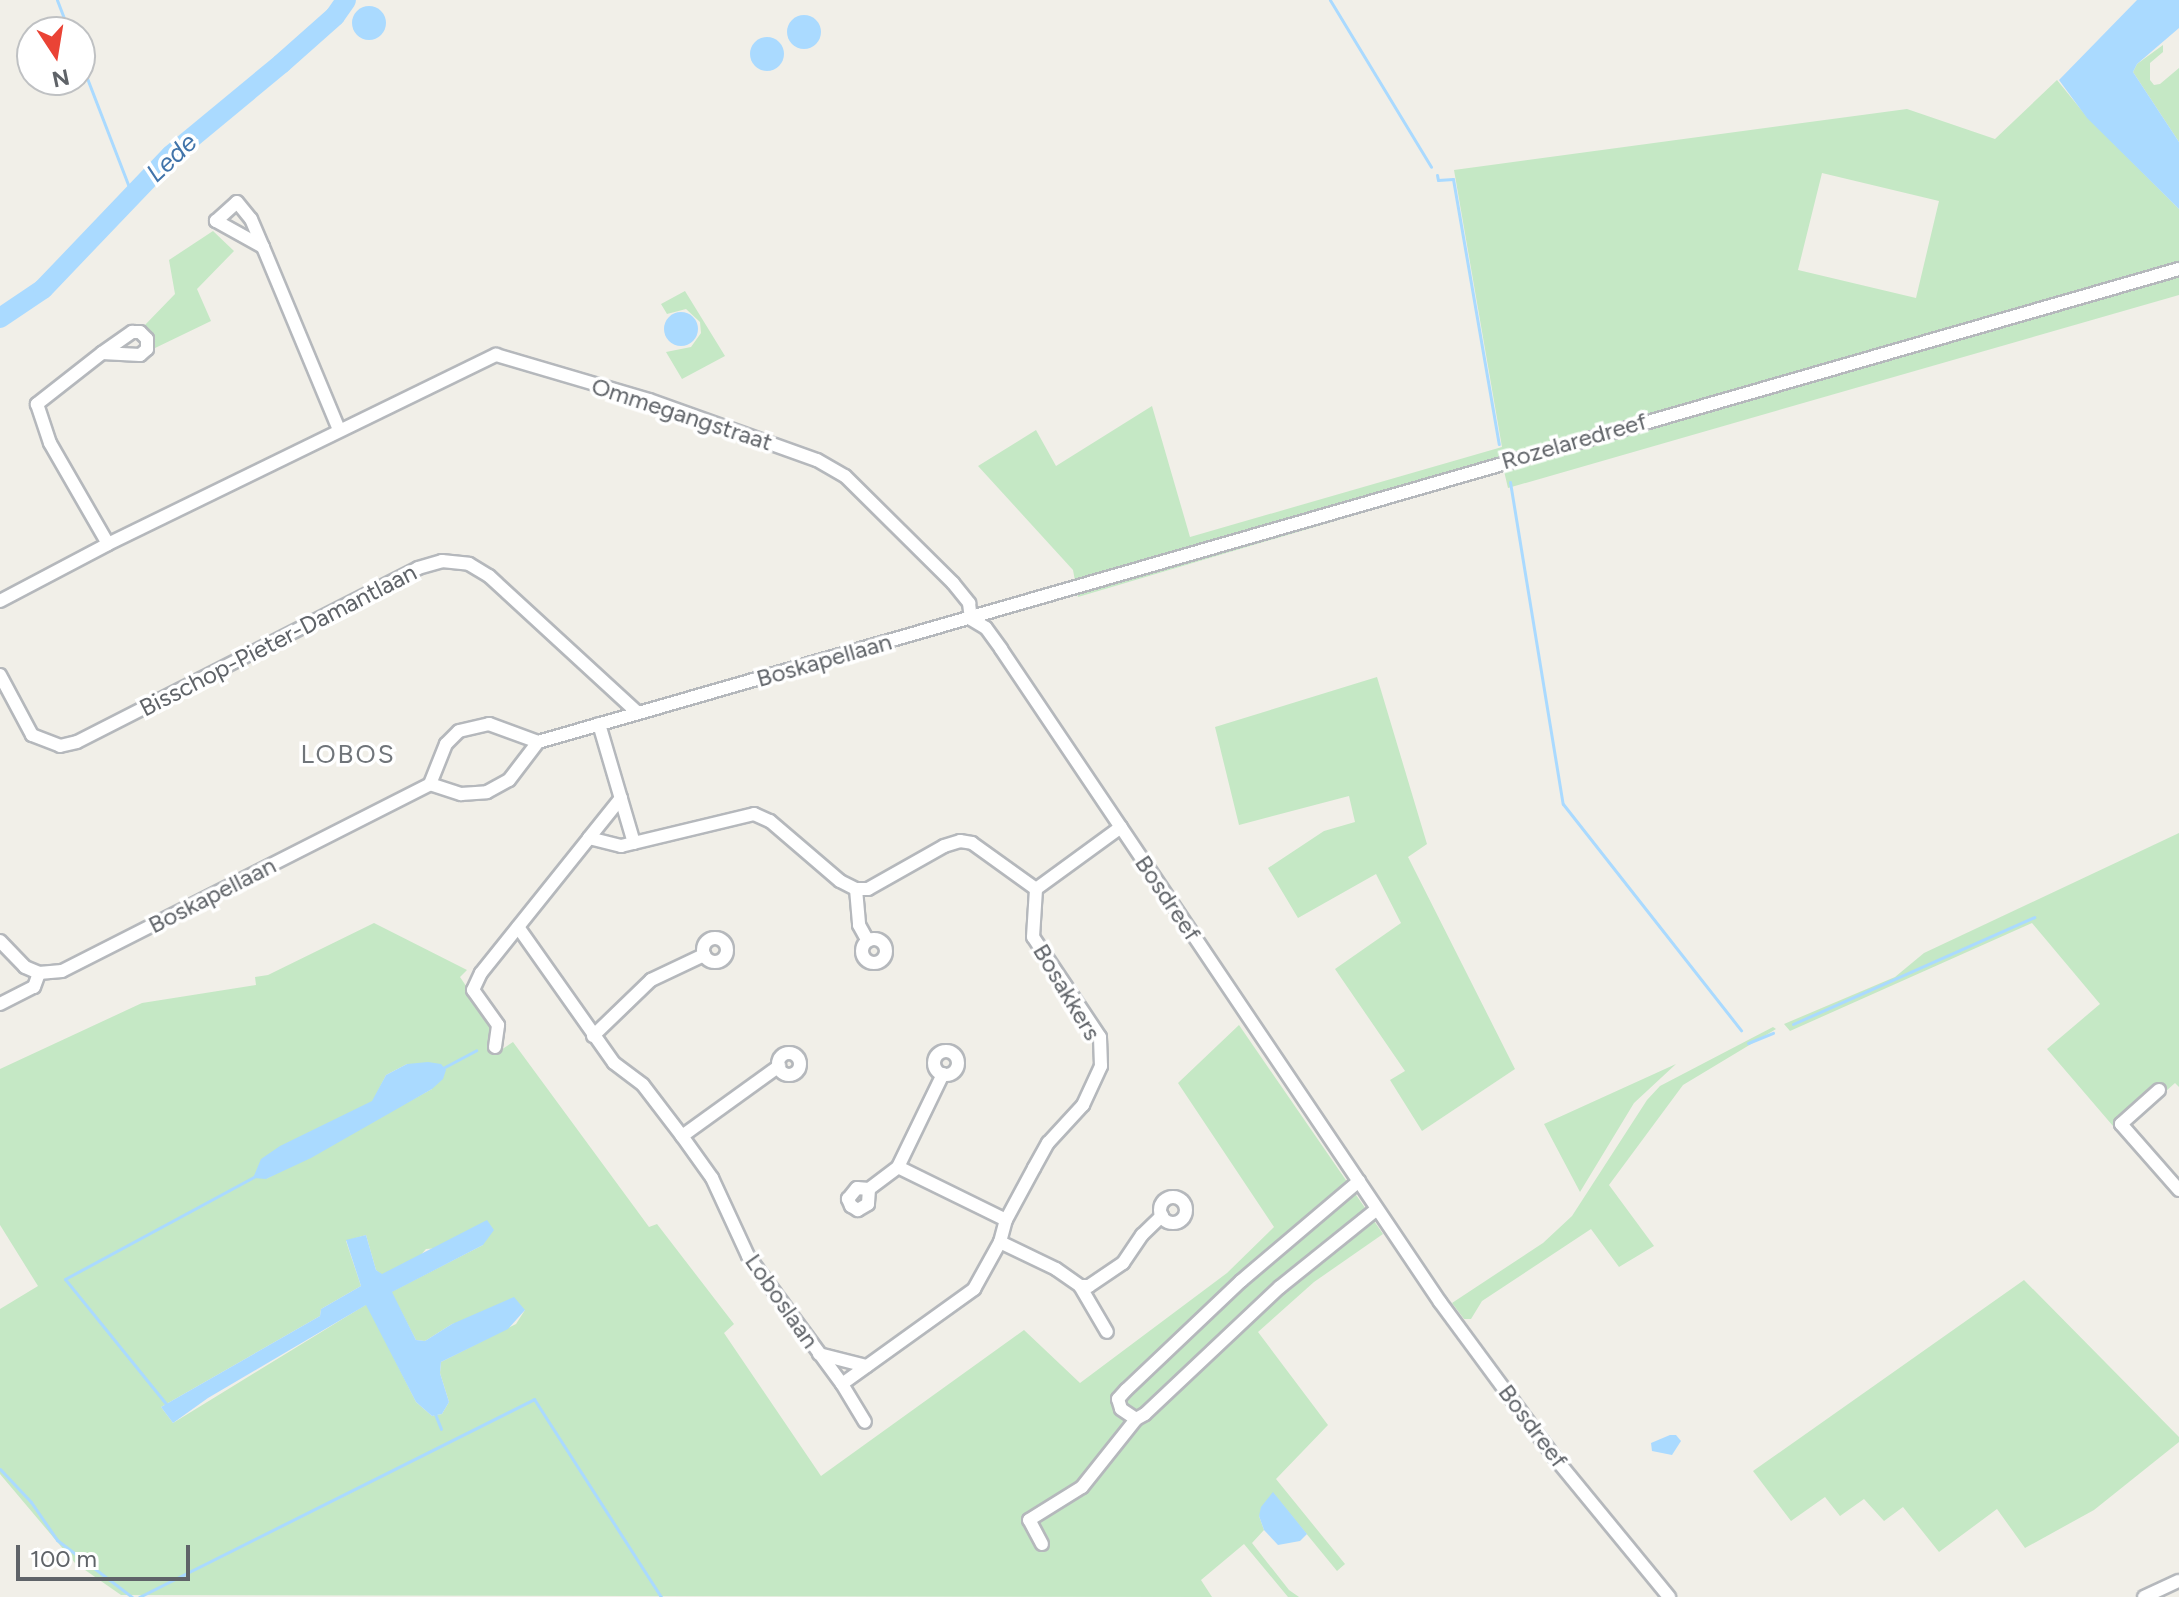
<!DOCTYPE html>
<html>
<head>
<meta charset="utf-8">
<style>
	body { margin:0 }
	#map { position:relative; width:2179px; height:1597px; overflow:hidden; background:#f1efe8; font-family:Figtree,sans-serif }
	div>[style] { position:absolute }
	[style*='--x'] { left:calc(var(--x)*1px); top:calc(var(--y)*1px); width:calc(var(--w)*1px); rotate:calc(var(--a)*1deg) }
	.green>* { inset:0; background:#c5e8c5 }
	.water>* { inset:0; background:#aadaff }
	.round { border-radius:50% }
	.stream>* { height:3px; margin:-1.5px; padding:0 1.5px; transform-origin:1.5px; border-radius:1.5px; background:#aadaff }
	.river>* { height:20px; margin:-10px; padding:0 10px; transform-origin:10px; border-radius:10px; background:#aadaff }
	.roads { filter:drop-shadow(2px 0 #b5b8bc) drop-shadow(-2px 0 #b5b8bc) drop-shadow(0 2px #b5b8bc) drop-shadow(0 -2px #b5b8bc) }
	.street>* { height:12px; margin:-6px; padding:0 6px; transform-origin:6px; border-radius:6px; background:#fff }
	.street>.ring { margin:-6px; padding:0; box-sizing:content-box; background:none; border:12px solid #fff; border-radius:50% }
	span { translate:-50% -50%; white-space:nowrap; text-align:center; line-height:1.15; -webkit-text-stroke:7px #fff; paint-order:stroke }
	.street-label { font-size:24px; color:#5f6368 }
	.water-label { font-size:26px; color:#4174aa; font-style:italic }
	.neighbourhood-label { font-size:26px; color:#70757a; letter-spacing:2px }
	.north { position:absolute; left:16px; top:16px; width:80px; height:80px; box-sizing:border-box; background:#fff; border:2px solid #bfc1c3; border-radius:50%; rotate:168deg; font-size:22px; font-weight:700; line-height:32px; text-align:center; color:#5f6368 }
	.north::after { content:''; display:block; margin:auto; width:28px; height:36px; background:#ea4335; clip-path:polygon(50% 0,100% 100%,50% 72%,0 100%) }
	.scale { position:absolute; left:16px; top:1545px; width:174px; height:36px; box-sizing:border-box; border:4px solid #5f6368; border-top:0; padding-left:10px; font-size:24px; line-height:28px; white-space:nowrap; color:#5f6368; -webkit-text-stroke:6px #fff; paint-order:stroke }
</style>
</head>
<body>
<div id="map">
	<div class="green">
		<div style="clip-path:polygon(2163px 45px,2163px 52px,2150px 63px,2150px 80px,2154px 85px,2160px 84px,2179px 68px,2179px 142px,2133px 72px,2137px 64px)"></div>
		<div style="clip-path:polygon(evenodd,2057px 80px,2087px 117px,2179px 209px,2179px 295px,1508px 488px,1504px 471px,1078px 597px,1073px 570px,978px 466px,1036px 430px,1056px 466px,1152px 406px,1190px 537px,1502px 447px,1454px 170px,1907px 109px,1995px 139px,2057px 80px,1822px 173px,1939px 201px,1916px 298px,1798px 270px,1822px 173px)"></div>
		<div style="clip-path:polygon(213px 231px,234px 251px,197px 289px,211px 321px,153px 349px,153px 338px,143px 327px,175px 294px,169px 260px)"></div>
		<div style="clip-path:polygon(685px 291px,725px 356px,682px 379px,666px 352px,691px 347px,701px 333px,700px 322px,686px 309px,667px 314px,661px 304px)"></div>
		<div style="clip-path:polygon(1377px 677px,1427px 844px,1408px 857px,1515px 1069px,1422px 1131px,1390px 1080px,1405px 1071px,1335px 969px,1401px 923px,1376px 874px,1298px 918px,1268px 868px,1324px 831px,1355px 822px,1349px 796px,1239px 825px,1215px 727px)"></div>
		<div style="clip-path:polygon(2179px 833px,2179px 1087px,2175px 1083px,2119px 1133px,2047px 1049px,2100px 1004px,2032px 923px,1790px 1031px,1784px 1024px,1895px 977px,1924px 953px)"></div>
		<div style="clip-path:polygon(evenodd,374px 923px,467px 970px,460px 977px,493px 1026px,498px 1052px,513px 1042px,649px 1227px,657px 1224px,734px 1324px,724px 1333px,821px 1476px,1024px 1330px,1080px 1383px,1227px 1273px,1274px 1227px,1178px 1083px,1239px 1025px,1383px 1234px,1314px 1282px,1258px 1332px,1328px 1425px,1276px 1479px,1345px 1564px,1337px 1571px,1273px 1493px,1259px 1516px,1264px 1530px,1252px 1543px,1289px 1590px,1299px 1597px,1288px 1597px,1244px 1544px,1201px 1580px,1212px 1597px,121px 1595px,75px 1563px,0 1474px,0 1309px,38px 1286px,0 1225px,0 1069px,142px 1003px,256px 985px,255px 977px,268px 975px,374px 923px,407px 1064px,432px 1089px,266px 1179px,373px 1101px,386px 1075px,407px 1064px,374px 923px,366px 1235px,376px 1270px,382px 1275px,419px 1257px,426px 1249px,483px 1245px,391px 1292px,416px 1340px,425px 1341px,452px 1324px,525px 1310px,516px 1324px,441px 1362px,440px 1373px,449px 1402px,442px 1414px,432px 1416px,416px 1402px,367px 1304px,173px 1423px,161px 1407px,320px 1316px,321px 1309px,361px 1286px,346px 1241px,366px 1235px)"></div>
		<div style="clip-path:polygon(1773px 1027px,1776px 1029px,1683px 1085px,1609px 1185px,1654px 1246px,1619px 1267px,1591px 1229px,1482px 1301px,1471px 1319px,1464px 1319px,1452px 1303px,1543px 1243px,1572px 1216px,1647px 1100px,1660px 1086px)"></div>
		<div style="clip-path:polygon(1676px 1064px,1634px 1103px,1580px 1192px,1544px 1124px)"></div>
		<div style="clip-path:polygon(2024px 1280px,2179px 1437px,2179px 1442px,2094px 1510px,2025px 1548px,1997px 1509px,1939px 1552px,1903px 1507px,1884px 1521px,1864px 1499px,1840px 1516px,1825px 1497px,1791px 1521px,1753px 1471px)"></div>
	</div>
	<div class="water">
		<div style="clip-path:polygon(2137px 0,2179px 0,2179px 28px,2137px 64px,2133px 72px,2179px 142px,2179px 209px,2087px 118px,2059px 80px)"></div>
		<div class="round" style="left:352px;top:6px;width:34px;height:34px"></div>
		<div class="round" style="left:787px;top:15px;width:34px;height:34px"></div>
		<div class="round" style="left:750px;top:37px;width:34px;height:34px"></div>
		<div class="round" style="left:664px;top:312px;width:34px;height:34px"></div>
		<div style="clip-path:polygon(428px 1062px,441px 1064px,446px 1070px,443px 1079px,432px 1089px,311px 1158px,266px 1179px,253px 1178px,261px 1159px,280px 1146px,372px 1101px,386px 1075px,407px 1064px)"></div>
		<div style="clip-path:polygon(487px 1220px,494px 1230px,483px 1245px,392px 1292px,416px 1340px,425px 1341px,452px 1324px,514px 1297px,525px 1310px,508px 1329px,441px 1362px,440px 1373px,449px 1402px,442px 1414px,432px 1416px,416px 1402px,366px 1305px,208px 1398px,173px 1423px,161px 1407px,320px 1316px,321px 1309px,361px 1286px,346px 1240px,366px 1235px,376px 1270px,382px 1274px)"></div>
		<div style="clip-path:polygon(1670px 1435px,1676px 1435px,1681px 1441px,1672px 1455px,1652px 1451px,1651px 1443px)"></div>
		<div style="clip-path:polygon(1273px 1492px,1307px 1534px,1300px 1541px,1278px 1545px,1264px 1530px,1259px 1516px,1261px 1507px)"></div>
	</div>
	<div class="stream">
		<div style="--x:57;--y:0;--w:34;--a:69"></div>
		<div style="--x:1330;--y:0;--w:195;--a:58.8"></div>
		<div style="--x:80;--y:60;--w:145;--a:68.9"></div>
		<div style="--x:1437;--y:175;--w:5;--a:79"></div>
		<div style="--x:1438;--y:180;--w:15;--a:-4"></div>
		<div style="--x:1453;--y:179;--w:269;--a:80.2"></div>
		<div style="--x:1510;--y:482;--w:326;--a:80.7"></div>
		<div style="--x:1563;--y:804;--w:288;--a:51.8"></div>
		<div style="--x:1793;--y:1024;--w:264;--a:-23.9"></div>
		<div style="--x:1748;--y:1043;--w:27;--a:-22"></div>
		<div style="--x:441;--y:1069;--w:40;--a:-28"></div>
		<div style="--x:167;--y:1405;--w:162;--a:-129"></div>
		<div style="--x:65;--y:1279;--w:215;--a:-28.4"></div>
		<div style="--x:435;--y:1414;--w:16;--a:68"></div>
		<div style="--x:0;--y:1469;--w:45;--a:46.8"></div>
		<div style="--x:31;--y:1502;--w:46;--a:55.6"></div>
		<div style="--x:57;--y:1540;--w:94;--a:37.2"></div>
		<div style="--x:139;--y:1597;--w:442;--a:-26.6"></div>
		<div style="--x:534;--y:1399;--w:235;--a:57.3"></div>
	</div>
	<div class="river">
		<div style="--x:0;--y:318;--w:52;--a:-34"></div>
		<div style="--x:43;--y:289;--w:185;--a:-46.3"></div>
		<div style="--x:171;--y:155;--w:143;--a:-39.6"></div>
		<div style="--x:281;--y:64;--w:72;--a:-41.6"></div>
		<div style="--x:335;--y:16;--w:19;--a:-55"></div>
	</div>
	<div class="roads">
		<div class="street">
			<div style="--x:263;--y:247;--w:54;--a:-151"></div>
			<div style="--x:216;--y:221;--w:28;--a:-42"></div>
			<div style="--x:237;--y:202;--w:22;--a:51"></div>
			<div style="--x:251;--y:219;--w:30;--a:67"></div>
			<div style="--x:263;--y:247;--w:198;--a:67.4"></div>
			<div style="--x:102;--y:353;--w:37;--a:-35"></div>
			<div style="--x:132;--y:332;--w:8;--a:0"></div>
			<div style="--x:140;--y:332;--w:10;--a:45"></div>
			<div style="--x:147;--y:339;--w:10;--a:90"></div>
			<div style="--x:147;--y:349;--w:9;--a:139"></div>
			<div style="--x:140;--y:355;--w:38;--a:-177"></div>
			<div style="--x:102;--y:353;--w:83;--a:141.9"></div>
			<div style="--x:37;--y:404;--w:41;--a:71.6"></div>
			<div style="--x:50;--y:443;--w:116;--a:60.1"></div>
			<div style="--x:0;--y:601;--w:122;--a:-27.8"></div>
			<div style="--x:108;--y:544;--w:432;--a:-26"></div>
			<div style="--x:496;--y:355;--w:159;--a:16.4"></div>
			<div style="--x:649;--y:400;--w:178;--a:19.7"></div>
			<div style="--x:817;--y:460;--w:32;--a:30"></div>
			<div style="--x:845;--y:476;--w:152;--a:44.7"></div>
			<div style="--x:953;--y:583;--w:26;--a:51"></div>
			<div style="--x:969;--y:603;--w:16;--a:83"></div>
			<div style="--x:971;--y:619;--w:17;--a:31"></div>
			<div style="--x:986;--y:628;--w:26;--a:54"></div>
			<div style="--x:1001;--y:649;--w:787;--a:56.09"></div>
			<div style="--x:1440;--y:1302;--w:194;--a:53.6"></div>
			<div style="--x:1555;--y:1458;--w:180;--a:50.6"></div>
			<div style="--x:0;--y:675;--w:68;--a:61.9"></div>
			<div style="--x:32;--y:735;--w:30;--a:21"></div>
			<div style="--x:60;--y:746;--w:17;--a:-13"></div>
			<div style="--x:77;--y:742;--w:383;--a:-27"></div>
			<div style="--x:418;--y:568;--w:25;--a:-16"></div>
			<div style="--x:442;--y:561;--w:27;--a:6"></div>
			<div style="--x:469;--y:564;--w:23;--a:31"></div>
			<div style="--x:489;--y:576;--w:202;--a:42.6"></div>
			<div style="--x:599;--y:724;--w:124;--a:73.6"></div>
			<div style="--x:430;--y:784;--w:33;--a:18"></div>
			<div style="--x:461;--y:794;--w:26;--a:-4"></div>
			<div style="--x:487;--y:792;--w:25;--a:-29"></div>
			<div style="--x:509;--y:780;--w:48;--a:-52.7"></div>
			<div style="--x:538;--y:742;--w:1708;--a:-16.08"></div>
			<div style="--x:621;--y:798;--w:51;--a:128.7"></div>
			<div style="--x:589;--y:838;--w:33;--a:14"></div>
			<div style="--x:621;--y:846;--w:137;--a:-13.5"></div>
			<div style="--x:754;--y:814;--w:17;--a:24"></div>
			<div style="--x:770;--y:821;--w:92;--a:40.6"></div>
			<div style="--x:840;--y:881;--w:18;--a:27"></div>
			<div style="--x:856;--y:889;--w:12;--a:0"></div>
			<div style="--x:868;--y:889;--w:87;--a:-29.5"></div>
			<div style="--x:944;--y:846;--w:17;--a:-17"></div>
			<div style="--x:960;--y:841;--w:12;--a:9"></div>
			<div style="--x:972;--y:843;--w:79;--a:35.7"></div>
			<div style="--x:856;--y:889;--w:36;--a:85"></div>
			<div style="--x:859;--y:925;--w:18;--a:61"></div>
			<div style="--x:1036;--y:889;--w:105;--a:-36.1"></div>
			<div style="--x:518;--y:927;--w:166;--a:54.8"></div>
			<div style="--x:614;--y:1063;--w:36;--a:37"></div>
			<div style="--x:643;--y:1085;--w:64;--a:52.6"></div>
			<div style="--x:682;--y:1136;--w:52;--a:54.5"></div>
			<div style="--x:712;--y:1178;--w:86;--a:65.2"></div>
			<div style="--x:748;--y:1256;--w:159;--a:53.7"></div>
			<div style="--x:842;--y:1384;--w:44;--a:58.8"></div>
			<div class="ring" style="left:703px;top:938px;width:12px;height:12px"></div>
			<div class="ring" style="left:862px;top:939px;width:12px;height:12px"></div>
			<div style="--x:0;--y:941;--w:36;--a:46"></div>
			<div style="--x:25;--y:967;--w:15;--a:23"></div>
			<div style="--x:39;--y:973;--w:23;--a:-5"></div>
			<div style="--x:62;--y:971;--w:413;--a:-26.9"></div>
			<div style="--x:430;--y:784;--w:43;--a:-68.2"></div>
			<div style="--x:446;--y:744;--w:18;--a:-45"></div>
			<div style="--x:459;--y:731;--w:31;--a:-13"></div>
			<div style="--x:489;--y:724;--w:52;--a:20.2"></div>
			<div style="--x:0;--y:1004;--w:38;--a:-27"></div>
			<div style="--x:34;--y:987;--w:15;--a:-70"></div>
			<div style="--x:593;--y:1036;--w:81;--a:-44"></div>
			<div style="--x:651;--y:980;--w:59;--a:-25.3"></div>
			<div style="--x:495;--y:1047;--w:22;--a:-82"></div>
			<div style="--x:498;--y:1025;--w:43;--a:-125.5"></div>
			<div style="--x:473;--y:990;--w:19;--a:-65"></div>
			<div style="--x:481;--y:973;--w:173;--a:-51.3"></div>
			<div class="ring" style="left:934px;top:1051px;width:12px;height:12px"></div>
			<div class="ring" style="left:778px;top:1053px;width:10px;height:10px"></div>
			<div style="--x:943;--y:1074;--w:103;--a:115.8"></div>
			<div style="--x:898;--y:1167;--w:120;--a:26.1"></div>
			<div style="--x:2159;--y:1090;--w:51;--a:138.2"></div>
			<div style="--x:2121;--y:1124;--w:88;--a:48.7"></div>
			<div style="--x:682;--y:1136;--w:120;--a:-35.8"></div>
			<div style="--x:1359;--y:1181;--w:155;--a:139.7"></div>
			<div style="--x:1241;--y:1281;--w:158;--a:136.5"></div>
			<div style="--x:1126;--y:1390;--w:12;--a:132"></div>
			<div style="--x:1118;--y:1399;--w:10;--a:73"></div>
			<div style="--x:1121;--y:1409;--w:18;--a:34"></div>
			<div style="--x:1136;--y:1419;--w:10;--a:-29"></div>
			<div style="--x:1145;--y:1414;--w:185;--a:-43.3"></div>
			<div style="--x:1280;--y:1287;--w:124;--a:-38.8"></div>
			<div style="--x:857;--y:1188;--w:12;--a:5"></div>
			<div style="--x:869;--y:1189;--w:15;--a:94"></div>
			<div style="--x:868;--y:1204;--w:12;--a:149"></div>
			<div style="--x:858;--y:1210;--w:8;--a:-150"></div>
			<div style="--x:851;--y:1206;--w:8;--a:-113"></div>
			<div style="--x:848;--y:1199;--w:14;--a:-51"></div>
			<div style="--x:869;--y:1189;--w:36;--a:-37"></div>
			<div class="ring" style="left:1160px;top:1197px;width:14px;height:14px"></div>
			<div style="--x:1000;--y:1242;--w:62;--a:25.7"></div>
			<div style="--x:1056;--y:1269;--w:29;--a:35"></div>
			<div style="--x:1080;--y:1286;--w:9;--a:0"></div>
			<div style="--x:1089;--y:1286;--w:41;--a:-34.1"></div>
			<div style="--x:1123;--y:1263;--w:34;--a:-56"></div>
			<div style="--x:1142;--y:1235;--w:28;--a:-44"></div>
			<div style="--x:1080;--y:1286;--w:53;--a:59.6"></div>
			<div style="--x:819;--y:1354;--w:49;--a:14.3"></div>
			<div style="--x:842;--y:1384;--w:163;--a:-35.7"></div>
			<div style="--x:974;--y:1289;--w:54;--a:-61"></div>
			<div style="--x:1000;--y:1242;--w:23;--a:-75"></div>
			<div style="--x:1006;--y:1220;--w:59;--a:-61.7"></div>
			<div style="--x:1034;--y:1168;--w:29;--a:-61"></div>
			<div style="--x:1048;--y:1143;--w:52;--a:-47.4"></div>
			<div style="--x:1083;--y:1105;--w:43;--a:-65.2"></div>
			<div style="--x:1101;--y:1066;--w:29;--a:-92"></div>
			<div style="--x:1100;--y:1037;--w:120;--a:-123.8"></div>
			<div style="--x:1033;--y:937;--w:48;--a:-86.4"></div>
			<div style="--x:1042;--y:1544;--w:27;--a:-118"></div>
			<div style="--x:1029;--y:1520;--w:62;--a:-31.9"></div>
			<div style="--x:1082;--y:1487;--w:87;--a:-51.5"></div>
			<div style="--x:2144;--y:1597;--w:38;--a:-25"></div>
		</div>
	</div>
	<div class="street-label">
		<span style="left:682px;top:414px;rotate:18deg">Ommegangstraat</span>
		<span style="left:1574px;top:441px;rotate:-16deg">Rozelaredreef</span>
		<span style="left:278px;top:640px;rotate:-27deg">Bisschop-Pieter-Damantlaan</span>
		<span style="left:824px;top:660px;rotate:-16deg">Boskapellaan</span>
		<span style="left:212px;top:895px;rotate:-27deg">Boskapellaan</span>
		<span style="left:1168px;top:898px;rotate:56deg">Bosdreef</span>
		<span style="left:1067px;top:992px;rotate:59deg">Bosakkers</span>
		<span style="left:782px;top:1301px;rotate:55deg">Loboslaan</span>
		<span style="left:1533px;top:1426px;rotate:53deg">Bosdreef</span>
	</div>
	<div class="water-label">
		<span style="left:172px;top:158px;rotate:-43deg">Lede</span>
	</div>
	<div class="neighbourhood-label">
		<span style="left:348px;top:755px">LOBOS</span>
	</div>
	<div class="north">N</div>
	<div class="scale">100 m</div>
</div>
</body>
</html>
